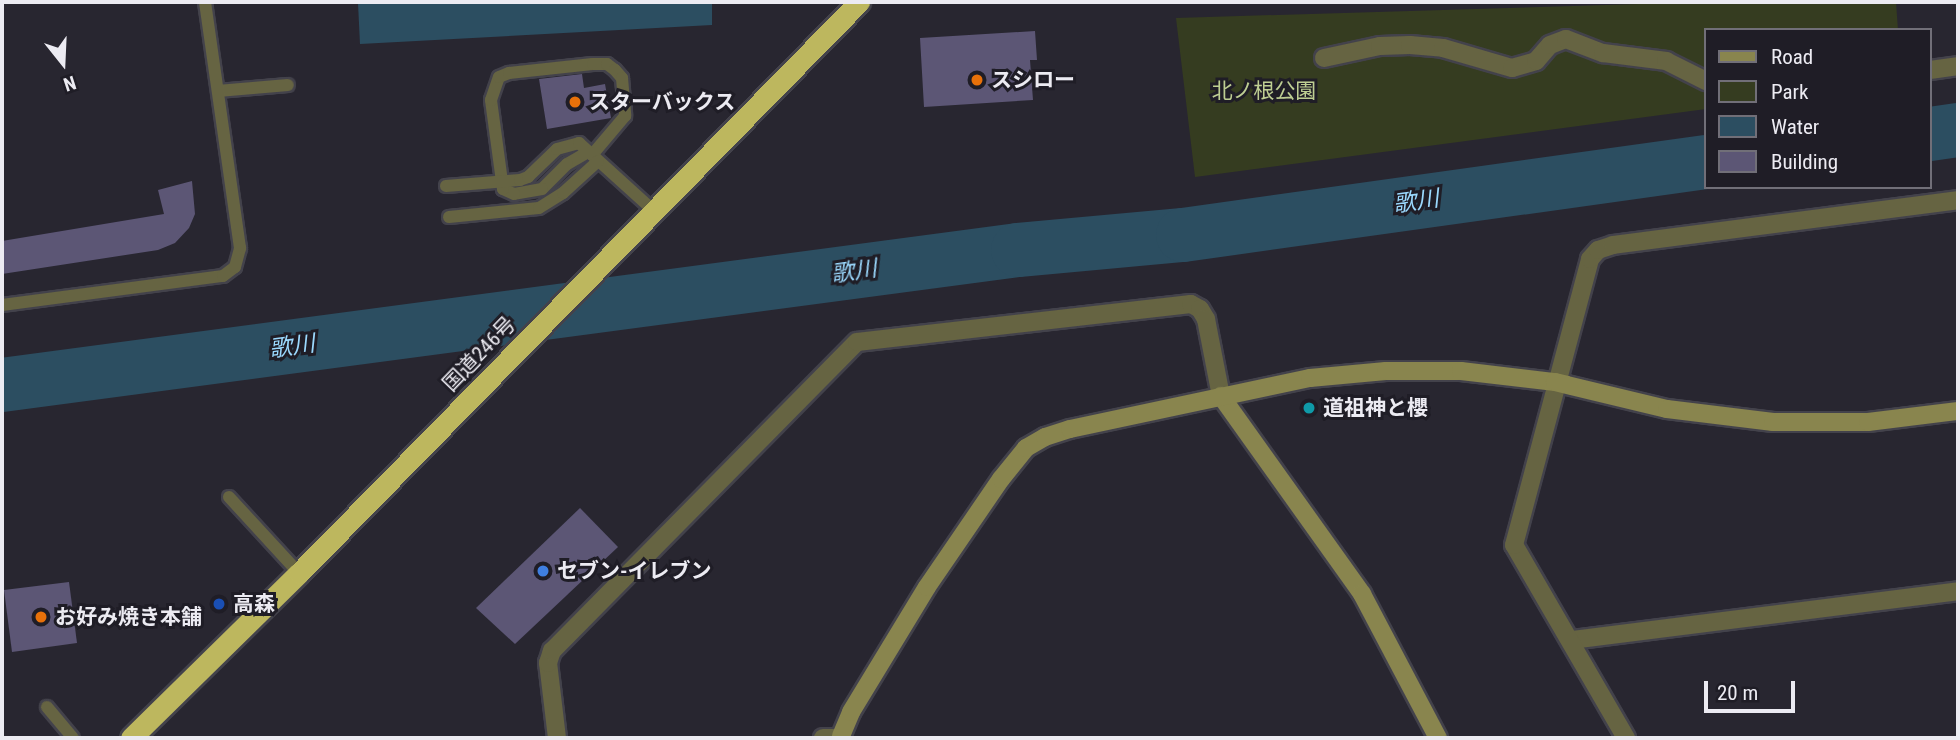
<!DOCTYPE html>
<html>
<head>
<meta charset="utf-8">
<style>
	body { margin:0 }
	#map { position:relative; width:1960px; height:740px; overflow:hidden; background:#282630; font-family:"Roboto Condensed","Noto Sans JP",sans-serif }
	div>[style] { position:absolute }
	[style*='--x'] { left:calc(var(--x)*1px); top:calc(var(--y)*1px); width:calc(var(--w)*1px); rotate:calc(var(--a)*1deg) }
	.green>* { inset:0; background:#353c20 }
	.water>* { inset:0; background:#2c4e61 }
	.river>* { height:54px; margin:-27px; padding:0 27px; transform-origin:27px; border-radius:27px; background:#2c4e61 }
	.building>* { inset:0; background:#5c5675 }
	.roads { filter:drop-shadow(2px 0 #43424b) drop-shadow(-2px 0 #43424b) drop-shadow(0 2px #43424b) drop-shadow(0 -2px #43424b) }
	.lane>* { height:12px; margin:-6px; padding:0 6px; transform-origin:6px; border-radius:6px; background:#666442 }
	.street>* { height:18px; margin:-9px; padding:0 9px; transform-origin:9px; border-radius:9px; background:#666442 }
	.secondary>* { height:18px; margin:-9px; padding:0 9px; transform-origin:9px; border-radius:9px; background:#89854e }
	.highway>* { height:21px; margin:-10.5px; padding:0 10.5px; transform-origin:10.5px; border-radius:10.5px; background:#bdb75e }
	.dots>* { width:19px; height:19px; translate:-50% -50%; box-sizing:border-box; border:4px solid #1f1d26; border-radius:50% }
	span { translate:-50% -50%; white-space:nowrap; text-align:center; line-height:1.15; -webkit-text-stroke:6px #1f1d26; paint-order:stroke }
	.poi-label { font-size:21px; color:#ecebf2; font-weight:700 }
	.left { translate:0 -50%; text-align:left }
	.park-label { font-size:21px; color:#bece92 }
	.street-label { font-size:21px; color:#ecebf2 }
	.water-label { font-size:23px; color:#9bd9fe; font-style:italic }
	.frame { position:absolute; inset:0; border:4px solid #ecebf2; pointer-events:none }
	.legend { position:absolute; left:1704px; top:28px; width:228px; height:161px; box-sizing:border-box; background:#1f1d26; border:2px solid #716f78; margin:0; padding:9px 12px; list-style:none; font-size:21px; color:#ecebf2 }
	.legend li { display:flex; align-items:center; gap:14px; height:35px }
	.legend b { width:35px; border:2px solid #716f78 }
	.north { position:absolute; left:28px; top:28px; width:70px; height:70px; -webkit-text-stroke:5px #1f1d26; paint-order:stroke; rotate:162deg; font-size:19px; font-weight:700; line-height:28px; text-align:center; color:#ecebf2 }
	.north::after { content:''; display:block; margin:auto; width:24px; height:32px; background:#ecebf2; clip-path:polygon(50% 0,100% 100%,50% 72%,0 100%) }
	.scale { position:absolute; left:1704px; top:681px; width:91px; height:32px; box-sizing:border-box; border:4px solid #ecebf2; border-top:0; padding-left:9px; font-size:21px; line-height:24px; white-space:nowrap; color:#ecebf2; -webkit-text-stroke:5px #1f1d26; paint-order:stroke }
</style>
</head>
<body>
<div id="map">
	<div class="green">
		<div style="clip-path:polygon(1704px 2px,1896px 2px,1898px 30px,1706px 30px,1706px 109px,1195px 177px,1176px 18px)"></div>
	</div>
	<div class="water">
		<div style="clip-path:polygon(387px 2px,712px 2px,712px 25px,360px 44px,358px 3px)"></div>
	</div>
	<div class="river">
		<div style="--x:1930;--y:134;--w:28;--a:-8"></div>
		<div style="--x:2;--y:385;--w:1025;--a:-7.57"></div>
		<div style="--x:1018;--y:250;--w:166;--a:-5.2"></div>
		<div style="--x:1183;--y:235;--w:528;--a:-7.95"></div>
	</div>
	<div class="building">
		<div style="clip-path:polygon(1035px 31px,1037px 60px,1030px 60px,1033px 100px,924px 107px,920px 38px)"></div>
		<div style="clip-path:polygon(582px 74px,584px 88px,605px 84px,611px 118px,547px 129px,539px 79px)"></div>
		<div style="clip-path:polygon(192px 181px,195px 214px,189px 228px,175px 243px,158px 250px,2px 274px,2px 241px,164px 214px,158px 190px)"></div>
		<div style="clip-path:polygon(580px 508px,618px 547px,515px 644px,476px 608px)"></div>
		<div style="clip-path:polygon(69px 582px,77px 643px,12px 652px,4px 590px)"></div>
	</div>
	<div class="roads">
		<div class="lane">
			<div style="--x:218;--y:91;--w:70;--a:-4.9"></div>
			<div style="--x:588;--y:152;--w:24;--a:150"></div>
			<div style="--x:567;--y:164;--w:35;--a:135"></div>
			<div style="--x:542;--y:189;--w:28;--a:170"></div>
			<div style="--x:514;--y:194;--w:12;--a:-156"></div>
			<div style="--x:503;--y:189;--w:90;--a:-97.7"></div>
			<div style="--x:491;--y:100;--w:24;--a:-71"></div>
			<div style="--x:499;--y:77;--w:11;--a:-22"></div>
			<div style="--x:509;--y:73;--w:84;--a:-6.1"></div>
			<div style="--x:593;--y:64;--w:14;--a:0"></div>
			<div style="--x:607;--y:64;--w:10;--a:37"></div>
			<div style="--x:615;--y:70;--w:11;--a:49"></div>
			<div style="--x:622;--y:78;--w:38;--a:85"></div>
			<div style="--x:625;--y:116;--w:51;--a:130.2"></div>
			<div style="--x:446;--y:186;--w:74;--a:-4.6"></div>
			<div style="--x:520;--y:180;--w:9;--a:-21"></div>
			<div style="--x:528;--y:177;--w:40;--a:-44"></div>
			<div style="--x:557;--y:149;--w:23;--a:-15"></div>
			<div style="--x:579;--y:143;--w:101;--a:42.2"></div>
			<div style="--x:449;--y:217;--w:90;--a:-5.7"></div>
			<div style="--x:539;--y:208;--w:28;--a:-32"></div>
			<div style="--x:563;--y:193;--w:47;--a:-42.4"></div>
			<div style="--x:2;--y:305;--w:223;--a:-7.5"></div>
			<div style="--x:223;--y:276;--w:15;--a:-37"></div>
			<div style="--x:235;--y:267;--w:20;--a:-75"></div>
			<div style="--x:240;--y:248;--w:248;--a:-98.1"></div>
			<div style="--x:229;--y:497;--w:103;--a:47.4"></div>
			<div style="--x:47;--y:707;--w:40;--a:50"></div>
		</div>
		<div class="street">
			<div style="--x:1324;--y:58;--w:57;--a:-12.1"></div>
			<div style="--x:1380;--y:46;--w:30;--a:-2"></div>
			<div style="--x:1410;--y:45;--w:33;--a:5"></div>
			<div style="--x:1443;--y:48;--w:72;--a:16.2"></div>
			<div style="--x:1512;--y:68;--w:25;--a:-16"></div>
			<div style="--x:1536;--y:61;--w:21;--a:-49"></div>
			<div style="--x:1550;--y:45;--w:17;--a:-21"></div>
			<div style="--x:1566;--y:39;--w:40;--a:21"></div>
			<div style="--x:1603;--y:53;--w:64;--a:7.2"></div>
			<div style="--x:1666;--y:61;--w:45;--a:26.6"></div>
			<div style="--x:1930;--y:70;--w:28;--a:-8"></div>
			<div style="--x:1572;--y:640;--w:389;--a:-7.2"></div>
			<div style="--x:557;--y:738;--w:76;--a:-96.8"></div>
			<div style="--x:548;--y:663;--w:13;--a:-72"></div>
			<div style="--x:552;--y:651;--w:434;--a:-45.4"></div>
			<div style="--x:857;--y:342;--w:336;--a:-6.5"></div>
			<div style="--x:1191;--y:304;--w:10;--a:29"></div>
			<div style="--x:1200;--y:309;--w:12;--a:59"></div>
			<div style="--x:1206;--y:319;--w:78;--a:79"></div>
			<div style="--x:823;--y:738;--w:18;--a:0"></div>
			<div style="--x:1626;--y:738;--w:223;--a:-120.1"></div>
			<div style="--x:1514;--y:545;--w:296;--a:-75.1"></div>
			<div style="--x:1590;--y:259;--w:12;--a:-48"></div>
			<div style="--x:1598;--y:250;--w:16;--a:-18"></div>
			<div style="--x:1613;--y:245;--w:348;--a:-7.4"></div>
		</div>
		<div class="secondary">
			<div style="--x:1221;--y:396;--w:243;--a:54.5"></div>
			<div style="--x:1362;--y:594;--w:163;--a:62.2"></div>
			<div style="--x:841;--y:736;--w:26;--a:-67"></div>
			<div style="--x:851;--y:712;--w:146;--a:-58.7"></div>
			<div style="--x:927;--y:587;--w:131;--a:-55.6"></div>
			<div style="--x:1001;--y:479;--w:40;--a:-51"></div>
			<div style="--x:1026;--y:448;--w:22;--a:-30"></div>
			<div style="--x:1045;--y:437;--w:26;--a:-18"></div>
			<div style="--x:1070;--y:429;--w:245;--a:-12"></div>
			<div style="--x:1310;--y:378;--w:76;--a:-5.3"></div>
			<div style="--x:1386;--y:371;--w:75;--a:0"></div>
			<div style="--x:1461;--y:371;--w:95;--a:6.7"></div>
			<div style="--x:1555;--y:382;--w:115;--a:13.6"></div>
			<div style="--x:1667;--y:409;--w:107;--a:7"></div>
			<div style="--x:1773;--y:422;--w:95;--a:0"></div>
			<div style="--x:1868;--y:422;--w:91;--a:-7"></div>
		</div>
		<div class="highway">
			<div style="--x:131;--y:738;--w:235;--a:-44.5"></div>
			<div style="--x:299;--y:573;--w:800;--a:-45.56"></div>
		</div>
	</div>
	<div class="dots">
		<div style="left:977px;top:80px;background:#e8710a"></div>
		<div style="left:575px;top:102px;background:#e8710a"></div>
		<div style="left:1309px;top:408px;background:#0f9aa8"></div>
		<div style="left:543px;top:571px;background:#3f7fe0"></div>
		<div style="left:219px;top:604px;background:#1a4fb4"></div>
		<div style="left:41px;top:617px;background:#e8710a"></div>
	</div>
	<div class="poi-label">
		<span class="left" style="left:991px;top:80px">スシロー</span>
		<span class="left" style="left:589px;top:102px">スターバックス</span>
		<span class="left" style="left:1323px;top:408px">道祖神と櫻</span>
		<span class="left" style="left:557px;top:571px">セブン-イレブン</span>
		<span class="left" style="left:233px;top:604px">高森</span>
		<span class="left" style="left:55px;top:617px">お好み焼き本舗</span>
	</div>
	<div class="park-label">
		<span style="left:1264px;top:91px">北ノ根公園</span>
	</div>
	<div class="street-label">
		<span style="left:479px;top:354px;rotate:-46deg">国道246号</span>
	</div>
	<div class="water-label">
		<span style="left:1416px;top:202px;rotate:-8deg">歌川</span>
		<span style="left:854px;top:272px;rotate:-8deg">歌川</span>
		<span style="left:292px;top:347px;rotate:-8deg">歌川</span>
	</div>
	<div class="frame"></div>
	<ul class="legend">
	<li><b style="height:9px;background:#89854e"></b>Road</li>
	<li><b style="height:19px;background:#353c20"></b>Park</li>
	<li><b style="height:19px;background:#2c4e61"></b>Water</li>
	<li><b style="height:19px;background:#5c5675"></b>Building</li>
	</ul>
	<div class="north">N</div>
	<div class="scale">20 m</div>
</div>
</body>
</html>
